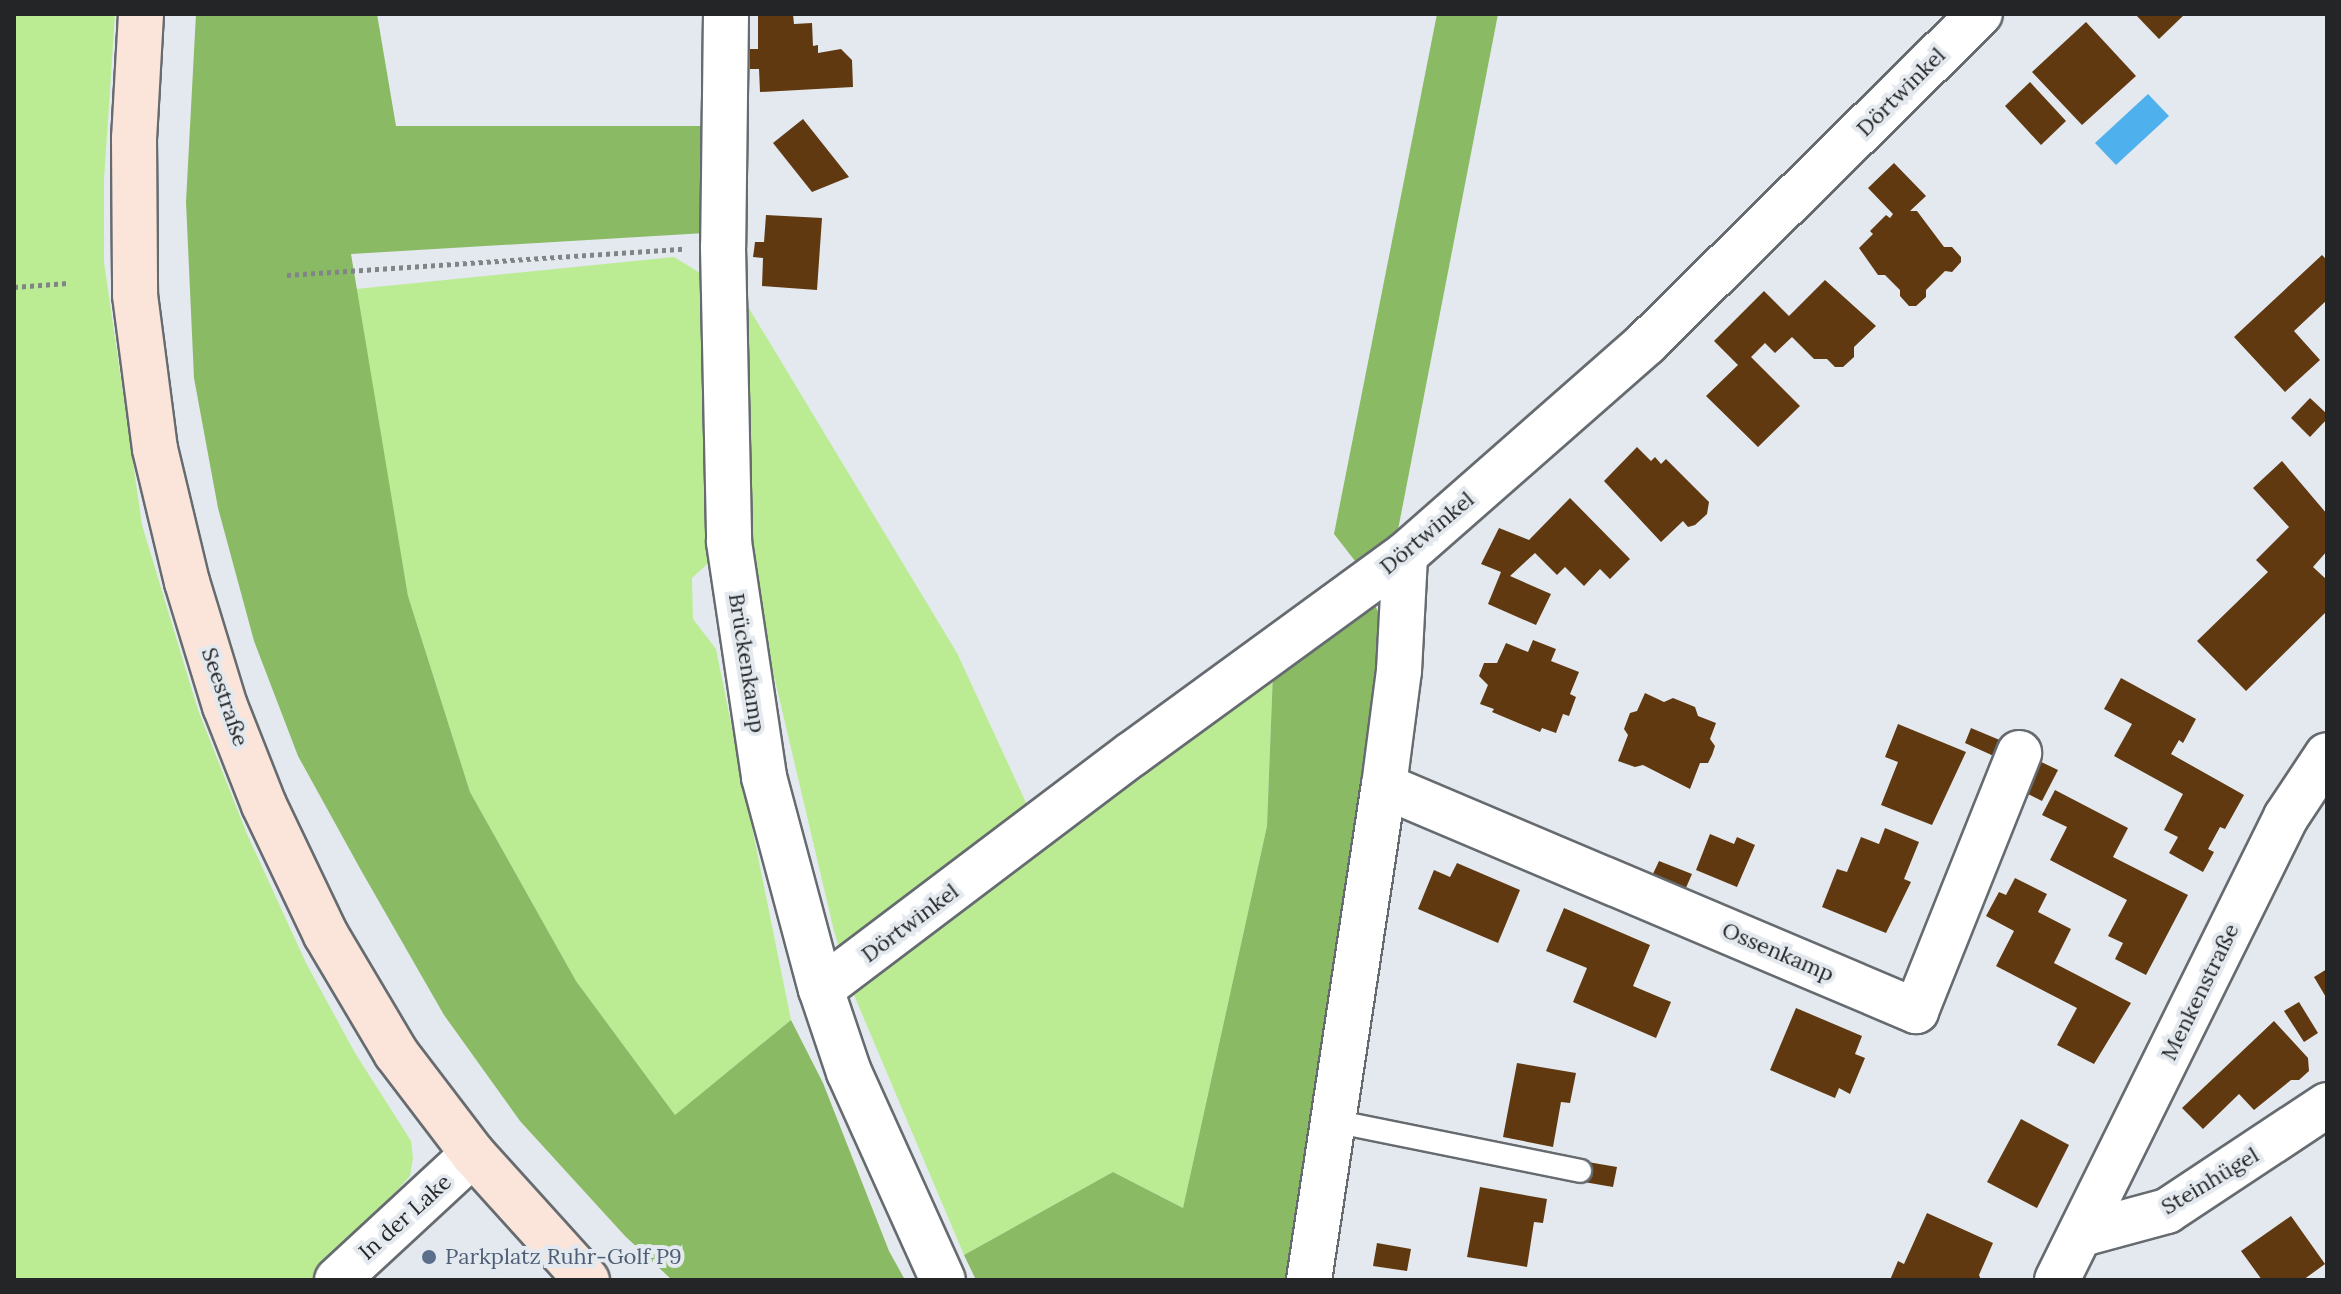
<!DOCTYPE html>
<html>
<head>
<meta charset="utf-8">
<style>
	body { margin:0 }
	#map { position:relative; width:2341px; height:1294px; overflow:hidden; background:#e3e9ee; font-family:Lora,serif }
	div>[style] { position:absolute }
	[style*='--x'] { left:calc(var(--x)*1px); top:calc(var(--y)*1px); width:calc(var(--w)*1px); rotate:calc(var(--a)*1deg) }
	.green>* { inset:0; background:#bbec94 }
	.forest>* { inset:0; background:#8aba63 }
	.water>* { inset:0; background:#4eb1ee }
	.building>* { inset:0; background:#603911 }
	.path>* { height:5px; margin-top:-2.5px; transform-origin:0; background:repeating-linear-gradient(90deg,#818588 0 4px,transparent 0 8px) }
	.roads { filter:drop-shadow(2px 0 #666b70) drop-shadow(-2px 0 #666b70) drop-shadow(0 2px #666b70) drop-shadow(0 -2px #666b70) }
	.service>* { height:22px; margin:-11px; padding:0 11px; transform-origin:11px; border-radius:11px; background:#fff }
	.minor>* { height:44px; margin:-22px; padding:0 22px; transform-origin:22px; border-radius:22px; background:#fff }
	.secondary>* { height:44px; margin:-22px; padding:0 22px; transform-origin:22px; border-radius:22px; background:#fbe5da }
	.dots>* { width:22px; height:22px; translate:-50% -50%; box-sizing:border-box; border:4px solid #e3e9ee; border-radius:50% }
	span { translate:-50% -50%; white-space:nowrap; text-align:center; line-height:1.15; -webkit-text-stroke:8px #e3e9ee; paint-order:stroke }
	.street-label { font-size:22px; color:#232527 }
	.service-label { font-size:22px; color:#4e5e75 }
	.left { translate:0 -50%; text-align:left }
	.frame { position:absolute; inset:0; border:16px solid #232527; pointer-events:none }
</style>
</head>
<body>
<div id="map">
	<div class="green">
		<div style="clip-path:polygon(14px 14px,115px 14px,104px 180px,104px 262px,142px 525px,198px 710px,247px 834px,306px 963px,355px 1053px,411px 1141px,413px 1158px,410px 1176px,315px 1280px,14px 1280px)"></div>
		<div style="clip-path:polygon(674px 257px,710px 279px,715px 557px,692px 578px,693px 619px,716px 649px,791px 1020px,675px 1115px,576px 981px,470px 792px,408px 596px,356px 289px)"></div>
		<div style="clip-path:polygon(744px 300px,957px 653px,1029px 809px,1056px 842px,1273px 672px,1267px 826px,1183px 1208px,1113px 1172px,964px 1255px,854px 995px,834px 931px,739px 527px)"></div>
	</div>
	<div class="forest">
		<div style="clip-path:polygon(196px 14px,377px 14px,396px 126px,706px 126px,705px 233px,351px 254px,408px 596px,470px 792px,576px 981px,675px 1115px,791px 1020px,823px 1083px,889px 1251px,905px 1280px,672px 1280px,625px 1236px,520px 1121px,444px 1015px,362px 872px,298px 756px,254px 641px,218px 508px,194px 378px,186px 202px)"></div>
		<div style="clip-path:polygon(1437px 14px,1498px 14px,1396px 540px,1359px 566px,1334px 534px)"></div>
		<div style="clip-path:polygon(1370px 597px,1387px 627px,1289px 1280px,976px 1280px,964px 1255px,1113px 1172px,1183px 1208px,1267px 826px,1273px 672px)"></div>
	</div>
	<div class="water">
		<div style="clip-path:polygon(2148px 94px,2169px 116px,2116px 165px,2095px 143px)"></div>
	</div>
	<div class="building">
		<div style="clip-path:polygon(758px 14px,793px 14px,794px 24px,812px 23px,813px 46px,818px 45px,818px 53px,841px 49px,852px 60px,853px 87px,760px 92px,759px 69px,750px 69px,750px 49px,758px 49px)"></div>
		<div style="clip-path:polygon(2135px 14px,2185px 14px,2159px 39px)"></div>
		<div style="clip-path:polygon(2086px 22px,2136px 76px,2082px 125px,2032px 72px)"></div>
		<div style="clip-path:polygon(2030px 82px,2066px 121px,2041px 145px,2005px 106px)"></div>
		<div style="clip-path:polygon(803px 119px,849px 177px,812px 192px,773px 143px)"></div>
		<div style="clip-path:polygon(1894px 163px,1926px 196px,1910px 211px,1917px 211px,1944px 247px,1952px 247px,1961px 257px,1961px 262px,1952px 272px,1945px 271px,1926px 290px,1926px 297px,1916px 306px,1909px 306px,1900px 296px,1900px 290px,1885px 275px,1878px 275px,1859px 248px,1873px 234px,1870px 231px,1886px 215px,1890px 218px,1893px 214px,1868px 188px)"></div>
		<div style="clip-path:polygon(766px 215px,822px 218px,817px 290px,762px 286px,763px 258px,753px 257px,754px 250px,755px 242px,764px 242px)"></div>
		<div style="clip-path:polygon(2322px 255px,2327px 260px,2327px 300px,2294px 331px,2320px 360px,2285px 392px,2234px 337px)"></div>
		<div style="clip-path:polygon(1825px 280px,1876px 326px,1854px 347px,1854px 357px,1843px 367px,1835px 367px,1827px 359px,1814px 359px,1792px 337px,1775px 353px,1765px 343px,1751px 357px,1800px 406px,1758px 447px,1706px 396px,1738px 365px,1714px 341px,1764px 291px,1789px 316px)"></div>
		<div style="clip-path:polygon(2310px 398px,2327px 414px,2327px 419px,2310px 437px,2291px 418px)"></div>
		<div style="clip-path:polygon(1637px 447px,1651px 461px,1655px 457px,1661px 464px,1666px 459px,1709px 502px,1707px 514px,1695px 525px,1688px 527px,1683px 521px,1661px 542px,1604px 481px)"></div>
		<div style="clip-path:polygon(2282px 461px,2327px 514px,2327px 551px,2313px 567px,2327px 580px,2327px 611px,2246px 691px,2197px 641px,2268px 572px,2256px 560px,2289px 527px,2253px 488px)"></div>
		<div style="clip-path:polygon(1570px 498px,1630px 559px,1610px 579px,1600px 569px,1584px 586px,1565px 567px,1557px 575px,1535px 553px,1510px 576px,1551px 594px,1536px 625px,1488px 604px,1501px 572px,1481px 564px,1499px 528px,1529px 540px)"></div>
		<div style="clip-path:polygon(1533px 640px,1556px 649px,1551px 661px,1579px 672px,1570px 694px,1576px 697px,1569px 716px,1563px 714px,1556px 733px,1542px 728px,1540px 732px,1492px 712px,1494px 709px,1480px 704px,1488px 685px,1479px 676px,1484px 663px,1497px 663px,1506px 643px,1528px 652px)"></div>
		<div style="clip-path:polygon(2121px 678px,2196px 719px,2183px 743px,2179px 740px,2171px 754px,2244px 795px,2225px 829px,2220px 827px,2208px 849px,2214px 852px,2203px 872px,2169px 853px,2178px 837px,2164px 830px,2183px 794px,2114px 756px,2132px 724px,2104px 709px)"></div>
		<div style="clip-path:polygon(1645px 693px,1664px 702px,1673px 698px,1695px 707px,1698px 716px,1716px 723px,1710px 739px,1715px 746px,1712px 755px,1708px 763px,1700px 763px,1690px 789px,1643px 765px,1635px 767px,1618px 761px,1628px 735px,1624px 729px,1630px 713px,1637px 711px)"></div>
		<div style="clip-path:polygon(1898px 724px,1966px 752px,1932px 825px,1881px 805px,1898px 762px,1885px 757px)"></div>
		<div style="clip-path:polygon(1971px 728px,2002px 741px,1996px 757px,1965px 743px)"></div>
		<div style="clip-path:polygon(2035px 759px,2058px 770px,2042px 801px,2022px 791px)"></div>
		<div style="clip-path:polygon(2055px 790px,2128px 828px,2113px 857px,2188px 895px,2146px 975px,2115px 959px,2123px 943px,2108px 936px,2127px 900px,2050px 860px,2067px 827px,2042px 815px)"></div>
		<div style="clip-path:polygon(1885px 828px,1919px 842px,1904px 879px,1911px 882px,1886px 933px,1822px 907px,1837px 869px,1847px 872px,1861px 837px,1879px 844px)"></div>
		<div style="clip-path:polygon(1710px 834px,1734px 844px,1737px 837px,1755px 845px,1737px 887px,1696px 870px)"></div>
		<div style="clip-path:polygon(1659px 861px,1692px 874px,1685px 890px,1652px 876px)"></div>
		<div style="clip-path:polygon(1457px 863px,1520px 890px,1498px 943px,1418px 909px,1434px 870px,1450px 877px)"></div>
		<div style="clip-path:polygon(2015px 878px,2047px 894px,2038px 912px,2071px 929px,2054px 963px,2131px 1003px,2094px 1064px,2057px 1045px,2077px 1008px,1996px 966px,2014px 931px,1986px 916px,1999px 892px,2006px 895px)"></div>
		<div style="clip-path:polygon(1564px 908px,1650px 945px,1633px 986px,1671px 1002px,1656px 1038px,1573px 1002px,1587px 968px,1546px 951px)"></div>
		<div style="clip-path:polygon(2327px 969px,2327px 999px,2314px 977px)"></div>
		<div style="clip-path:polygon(2299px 1002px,2318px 1033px,2304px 1042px,2284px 1011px)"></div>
		<div style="clip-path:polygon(1796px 1008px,1862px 1036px,1855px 1054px,1865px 1058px,1850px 1094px,1839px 1088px,1835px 1098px,1770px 1070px)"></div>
		<div style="clip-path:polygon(2274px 1021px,2308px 1058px,2309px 1071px,2299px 1080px,2291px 1080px,2254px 1110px,2239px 1094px,2203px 1129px,2182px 1108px)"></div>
		<div style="clip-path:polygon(1517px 1063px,1576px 1073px,1570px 1103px,1561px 1102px,1553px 1147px,1503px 1137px)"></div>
		<div style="clip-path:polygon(2021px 1119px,2069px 1145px,2037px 1208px,1987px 1182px)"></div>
		<div style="clip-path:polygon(1582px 1161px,1617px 1167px,1613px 1187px,1578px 1181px)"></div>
		<div style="clip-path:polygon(1480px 1187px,1547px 1199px,1543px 1223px,1534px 1222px,1527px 1267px,1467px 1257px)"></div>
		<div style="clip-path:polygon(1927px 1213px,1993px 1243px,1979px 1275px,1981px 1280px,1890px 1280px,1898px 1261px,1904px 1264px)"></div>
		<div style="clip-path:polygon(2291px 1216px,2325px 1264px,2303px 1280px,2262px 1280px,2241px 1251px)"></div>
		<div style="clip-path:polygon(1377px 1243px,1411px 1249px,1407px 1271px,1373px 1266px)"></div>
	</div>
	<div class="path">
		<div style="--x:287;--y:275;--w:397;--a:-3.8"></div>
		<div style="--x:14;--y:287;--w:54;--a:-4.2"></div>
	</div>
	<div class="roads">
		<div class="service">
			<div style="--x:1333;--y:1121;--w:252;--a:11.4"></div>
		</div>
		<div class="minor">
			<div style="--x:726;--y:14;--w:233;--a:90.7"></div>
			<div style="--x:723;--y:247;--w:295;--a:88.8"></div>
			<div style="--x:729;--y:542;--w:238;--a:81.5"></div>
			<div style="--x:764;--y:777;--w:220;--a:75"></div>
			<div style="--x:821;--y:989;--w:88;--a:71.4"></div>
			<div style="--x:849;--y:1072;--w:228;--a:65.7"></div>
			<div style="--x:1384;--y:786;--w:578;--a:22.93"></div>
			<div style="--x:1916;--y:1011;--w:278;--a:-68.2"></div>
			<div style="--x:821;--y:989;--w:390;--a:-37.1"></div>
			<div style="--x:1132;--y:754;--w:338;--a:-36.1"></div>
			<div style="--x:1405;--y:555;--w:321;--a:-41.3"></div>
			<div style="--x:1646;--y:343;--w:469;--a:-44.6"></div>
			<div style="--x:2082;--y:1234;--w:88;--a:-15.1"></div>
			<div style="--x:2167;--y:1211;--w:192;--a:-33.5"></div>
			<div style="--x:337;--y:1280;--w:185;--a:-42.8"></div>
			<div style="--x:1309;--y:1280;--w:500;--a:-81.4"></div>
			<div style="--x:1384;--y:786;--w:116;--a:-82.6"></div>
			<div style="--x:1399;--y:671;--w:116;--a:-87"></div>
			<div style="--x:2057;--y:1280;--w:517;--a:-63.68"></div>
			<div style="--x:2286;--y:817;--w:74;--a:-56.5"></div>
		</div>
		<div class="secondary">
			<div style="--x:141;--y:14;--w:124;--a:93.2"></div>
			<div style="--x:134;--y:138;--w:157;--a:89.6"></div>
			<div style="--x:135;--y:295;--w:155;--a:82.6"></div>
			<div style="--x:155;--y:449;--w:137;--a:76.5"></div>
			<div style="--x:187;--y:582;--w:130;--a:73"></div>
			<div style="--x:225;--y:706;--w:106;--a:68.5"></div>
			<div style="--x:264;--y:805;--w:144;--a:64.5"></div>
			<div style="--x:326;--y:935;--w:137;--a:59.3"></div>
			<div style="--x:396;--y:1053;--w:127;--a:52.7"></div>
			<div style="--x:473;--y:1154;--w:170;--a:47.9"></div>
		</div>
	</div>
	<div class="dots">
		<div style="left:429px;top:1257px;background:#5c6f8a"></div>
	</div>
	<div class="street-label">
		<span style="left:1901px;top:92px;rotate:-45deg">Dörtwinkel</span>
		<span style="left:1427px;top:533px;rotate:-40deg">Dörtwinkel</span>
		<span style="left:747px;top:663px;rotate:81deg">Brückenkamp</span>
		<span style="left:225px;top:697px;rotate:71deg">Seestraße</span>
		<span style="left:910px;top:923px;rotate:-37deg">Dörtwinkel</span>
		<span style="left:1778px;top:952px;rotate:23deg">Ossenkamp</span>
		<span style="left:2200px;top:992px;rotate:-64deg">Menkenstraße</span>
		<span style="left:2210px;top:1181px;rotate:-31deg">Steinhügel</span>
		<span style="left:405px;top:1217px;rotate:-42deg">In der Lake</span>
	</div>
	<div class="service-label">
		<span class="left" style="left:445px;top:1257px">Parkplatz Ruhr-Golf P9</span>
	</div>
	<div class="frame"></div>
</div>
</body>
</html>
